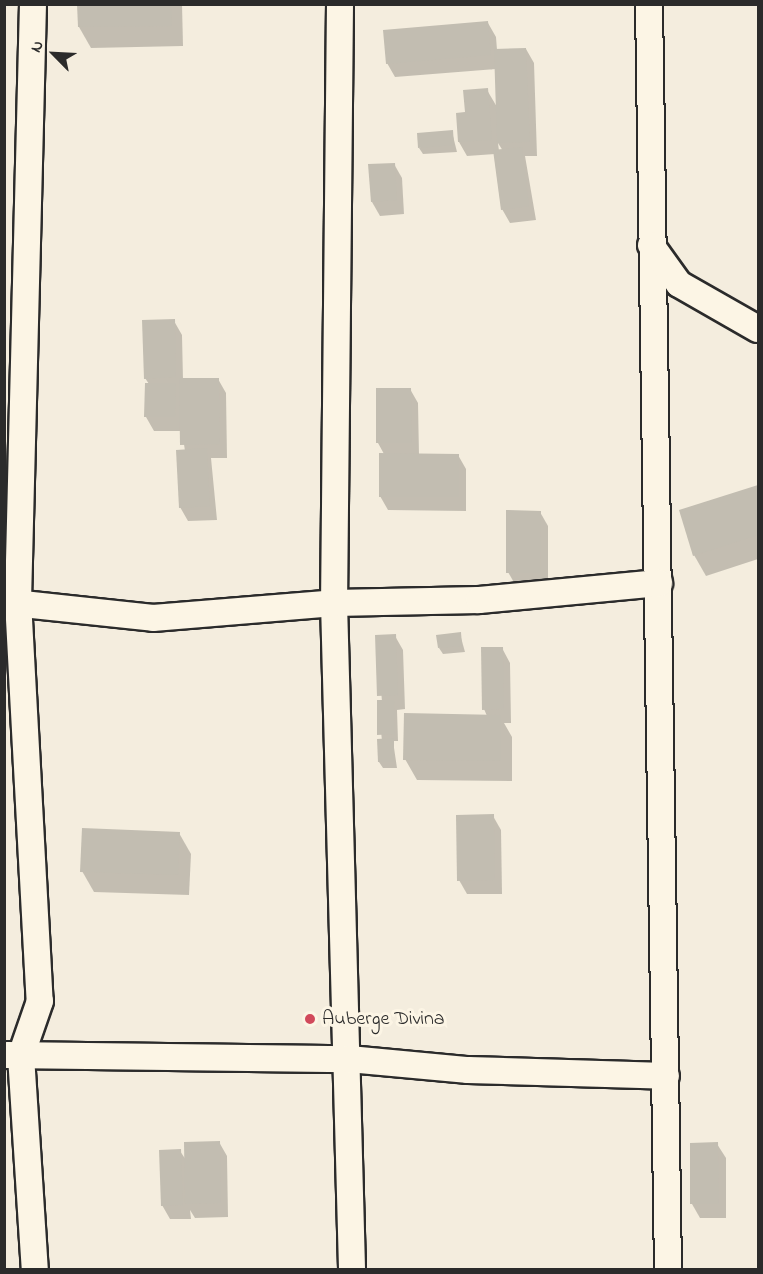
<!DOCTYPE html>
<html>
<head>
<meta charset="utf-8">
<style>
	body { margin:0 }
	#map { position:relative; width:763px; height:1274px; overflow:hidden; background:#f4edde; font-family:"Indie Flower",sans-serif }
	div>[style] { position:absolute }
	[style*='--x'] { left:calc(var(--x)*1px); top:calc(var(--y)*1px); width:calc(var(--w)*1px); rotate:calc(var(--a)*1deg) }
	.shadow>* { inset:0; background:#0003 }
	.building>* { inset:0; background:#c2bdb1 }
	.roads { filter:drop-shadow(2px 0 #2b2b2b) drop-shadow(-2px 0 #2b2b2b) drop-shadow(0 2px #2b2b2b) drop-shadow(0 -2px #2b2b2b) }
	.minor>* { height:26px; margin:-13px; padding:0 13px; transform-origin:13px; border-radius:13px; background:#fcf5e5 }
	.dots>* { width:16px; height:16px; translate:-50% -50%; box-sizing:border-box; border:3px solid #fcf5e5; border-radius:50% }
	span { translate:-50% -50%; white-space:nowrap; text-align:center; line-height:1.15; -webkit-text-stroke:6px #fcf5e5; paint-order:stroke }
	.poi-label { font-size:20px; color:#2b2b2b }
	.left { translate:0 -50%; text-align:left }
	.frame { position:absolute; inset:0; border:6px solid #2b2b2b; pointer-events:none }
	.north { position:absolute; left:24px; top:24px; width:60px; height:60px; -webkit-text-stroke:4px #fcf5e5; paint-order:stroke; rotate:294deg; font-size:16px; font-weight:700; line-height:24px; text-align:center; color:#2b2b2b }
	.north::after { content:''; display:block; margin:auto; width:21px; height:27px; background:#2b2b2b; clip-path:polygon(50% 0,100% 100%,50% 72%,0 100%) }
</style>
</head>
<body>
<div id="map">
	<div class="shadow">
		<div style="clip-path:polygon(79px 4px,182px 4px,183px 46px,91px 48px,79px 27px)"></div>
		<div style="clip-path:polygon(evenodd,488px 23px,496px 37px,497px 50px,526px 49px,534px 63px,537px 156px,525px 156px,536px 220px,510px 223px,502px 209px,495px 154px,467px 156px,459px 142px,466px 114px,487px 90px,497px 107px,496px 69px,395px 77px,387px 63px,488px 23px,498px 143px,503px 151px,499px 151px,498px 143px)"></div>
		<div style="clip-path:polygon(452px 132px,457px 152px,423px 154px,419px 148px)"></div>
		<div style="clip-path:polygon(394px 164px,402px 178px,404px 214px,380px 216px,372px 202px)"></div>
		<div style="clip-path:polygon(174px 321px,182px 335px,183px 380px,218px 379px,226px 393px,227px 458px,211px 458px,217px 520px,188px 521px,180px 507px,185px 451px,182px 431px,154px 431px,146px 417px,149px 384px,145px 378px)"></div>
		<div style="clip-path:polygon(410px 389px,418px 403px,419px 455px,458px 455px,466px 469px,466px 511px,388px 510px,380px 496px,384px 454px,378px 443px)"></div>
		<div style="clip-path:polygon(758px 486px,758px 559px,706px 576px,694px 555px,681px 511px)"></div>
		<div style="clip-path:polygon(540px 512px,548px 526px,548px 587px,516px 586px,508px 572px)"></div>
		<div style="clip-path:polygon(460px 634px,465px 652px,443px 654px,439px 648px)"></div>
		<div style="clip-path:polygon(377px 636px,395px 636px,403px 650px,405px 709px,397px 710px,398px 741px,393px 741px,397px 768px,383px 768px,379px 762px,382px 741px,378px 702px,382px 702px)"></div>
		<div style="clip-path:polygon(502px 648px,510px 663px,511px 723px,504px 723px,512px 737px,512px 781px,417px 780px,405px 759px,487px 716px,484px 709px)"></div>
		<div style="clip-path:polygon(493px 816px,501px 830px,502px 894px,467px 894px,459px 880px)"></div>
		<div style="clip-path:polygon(179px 833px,191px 854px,189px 895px,94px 892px,82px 871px)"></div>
		<div style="clip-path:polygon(219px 1142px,227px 1156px,228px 1217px,195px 1218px,190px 1210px,191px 1219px,170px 1219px,162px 1205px,180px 1151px,186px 1160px)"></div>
		<div style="clip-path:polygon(717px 1144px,726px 1158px,726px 1218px,700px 1218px,692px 1204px)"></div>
	</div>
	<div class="building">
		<div style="clip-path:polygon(77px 4px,171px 4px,172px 26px,78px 27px)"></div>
		<div style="clip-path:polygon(488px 21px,491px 55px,386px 64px,383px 30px)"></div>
		<div style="clip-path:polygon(526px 48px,530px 142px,497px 143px,494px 49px)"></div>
		<div style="clip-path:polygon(488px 88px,492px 140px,458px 142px,456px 113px,465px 112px,463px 90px)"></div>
		<div style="clip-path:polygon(453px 130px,454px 145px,418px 148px,417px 133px)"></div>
		<div style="clip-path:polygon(522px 147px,529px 206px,501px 210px,493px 150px)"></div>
		<div style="clip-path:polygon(395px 163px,397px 200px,371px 202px,368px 164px)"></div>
		<div style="clip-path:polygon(175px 319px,176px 377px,144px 379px,142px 320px)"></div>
		<div style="clip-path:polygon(179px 378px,219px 378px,220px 444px,180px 445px)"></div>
		<div style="clip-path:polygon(145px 383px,176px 383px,175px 417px,144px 417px)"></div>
		<div style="clip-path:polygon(376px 388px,411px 388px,412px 443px,376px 443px)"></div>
		<div style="clip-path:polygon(207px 448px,210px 506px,179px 508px,176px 450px)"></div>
		<div style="clip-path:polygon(379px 453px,459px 454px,459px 497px,379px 497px)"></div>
		<div style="clip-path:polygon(758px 485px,758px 535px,693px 556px,679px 510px)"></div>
		<div style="clip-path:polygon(506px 510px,541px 511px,540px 573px,506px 573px)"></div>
		<div style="clip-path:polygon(461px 632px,462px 646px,438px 648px,436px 635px)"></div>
		<div style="clip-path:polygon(396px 634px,398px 695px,377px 696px,375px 635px)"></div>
		<div style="clip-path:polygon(481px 647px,503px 647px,504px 709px,482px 710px)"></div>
		<div style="clip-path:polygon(377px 700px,394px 700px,395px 734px,377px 735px)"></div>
		<div style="clip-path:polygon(404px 713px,501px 715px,501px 761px,403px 760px)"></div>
		<div style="clip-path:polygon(394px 738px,394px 762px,378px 762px,377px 739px)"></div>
		<div style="clip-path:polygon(494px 814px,495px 880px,457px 881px,456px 815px)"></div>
		<div style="clip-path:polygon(82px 828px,180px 832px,178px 875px,80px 872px)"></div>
		<div style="clip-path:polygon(220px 1141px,221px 1203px,185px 1204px,184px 1142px)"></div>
		<div style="clip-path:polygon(718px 1142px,719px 1204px,690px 1204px,690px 1143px)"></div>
		<div style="clip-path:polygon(181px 1149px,183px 1205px,161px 1206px,159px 1150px)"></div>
	</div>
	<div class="roads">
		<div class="minor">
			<div style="--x:33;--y:4;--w:597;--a:91.44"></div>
			<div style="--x:18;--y:601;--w:401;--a:86.9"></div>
			<div style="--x:40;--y:1001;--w:58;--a:109.1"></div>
			<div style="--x:21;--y:1056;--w:214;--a:86.3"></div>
			<div style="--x:340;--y:4;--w:599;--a:90.57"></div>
			<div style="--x:334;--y:603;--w:667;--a:88.45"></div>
			<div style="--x:649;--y:4;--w:1266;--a:89.14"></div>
			<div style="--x:651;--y:245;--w:48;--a:54.3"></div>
			<div style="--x:679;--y:284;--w:91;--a:29.7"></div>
			<div style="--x:4;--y:602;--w:150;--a:6.1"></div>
			<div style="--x:153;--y:618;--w:182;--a:-4.7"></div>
			<div style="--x:334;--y:603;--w:145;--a:-1.2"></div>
			<div style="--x:479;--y:600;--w:181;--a:-5.4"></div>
			<div style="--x:7;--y:1055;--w:342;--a:0.7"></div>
			<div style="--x:349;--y:1059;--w:120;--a:5.3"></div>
			<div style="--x:468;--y:1070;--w:198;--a:1.7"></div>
		</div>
	</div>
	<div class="dots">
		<div style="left:310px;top:1019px;background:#d1495b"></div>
	</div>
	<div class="poi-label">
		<span class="left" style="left:322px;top:1019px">Auberge Divina</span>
	</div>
	<div class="frame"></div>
	<div class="north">N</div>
</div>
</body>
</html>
